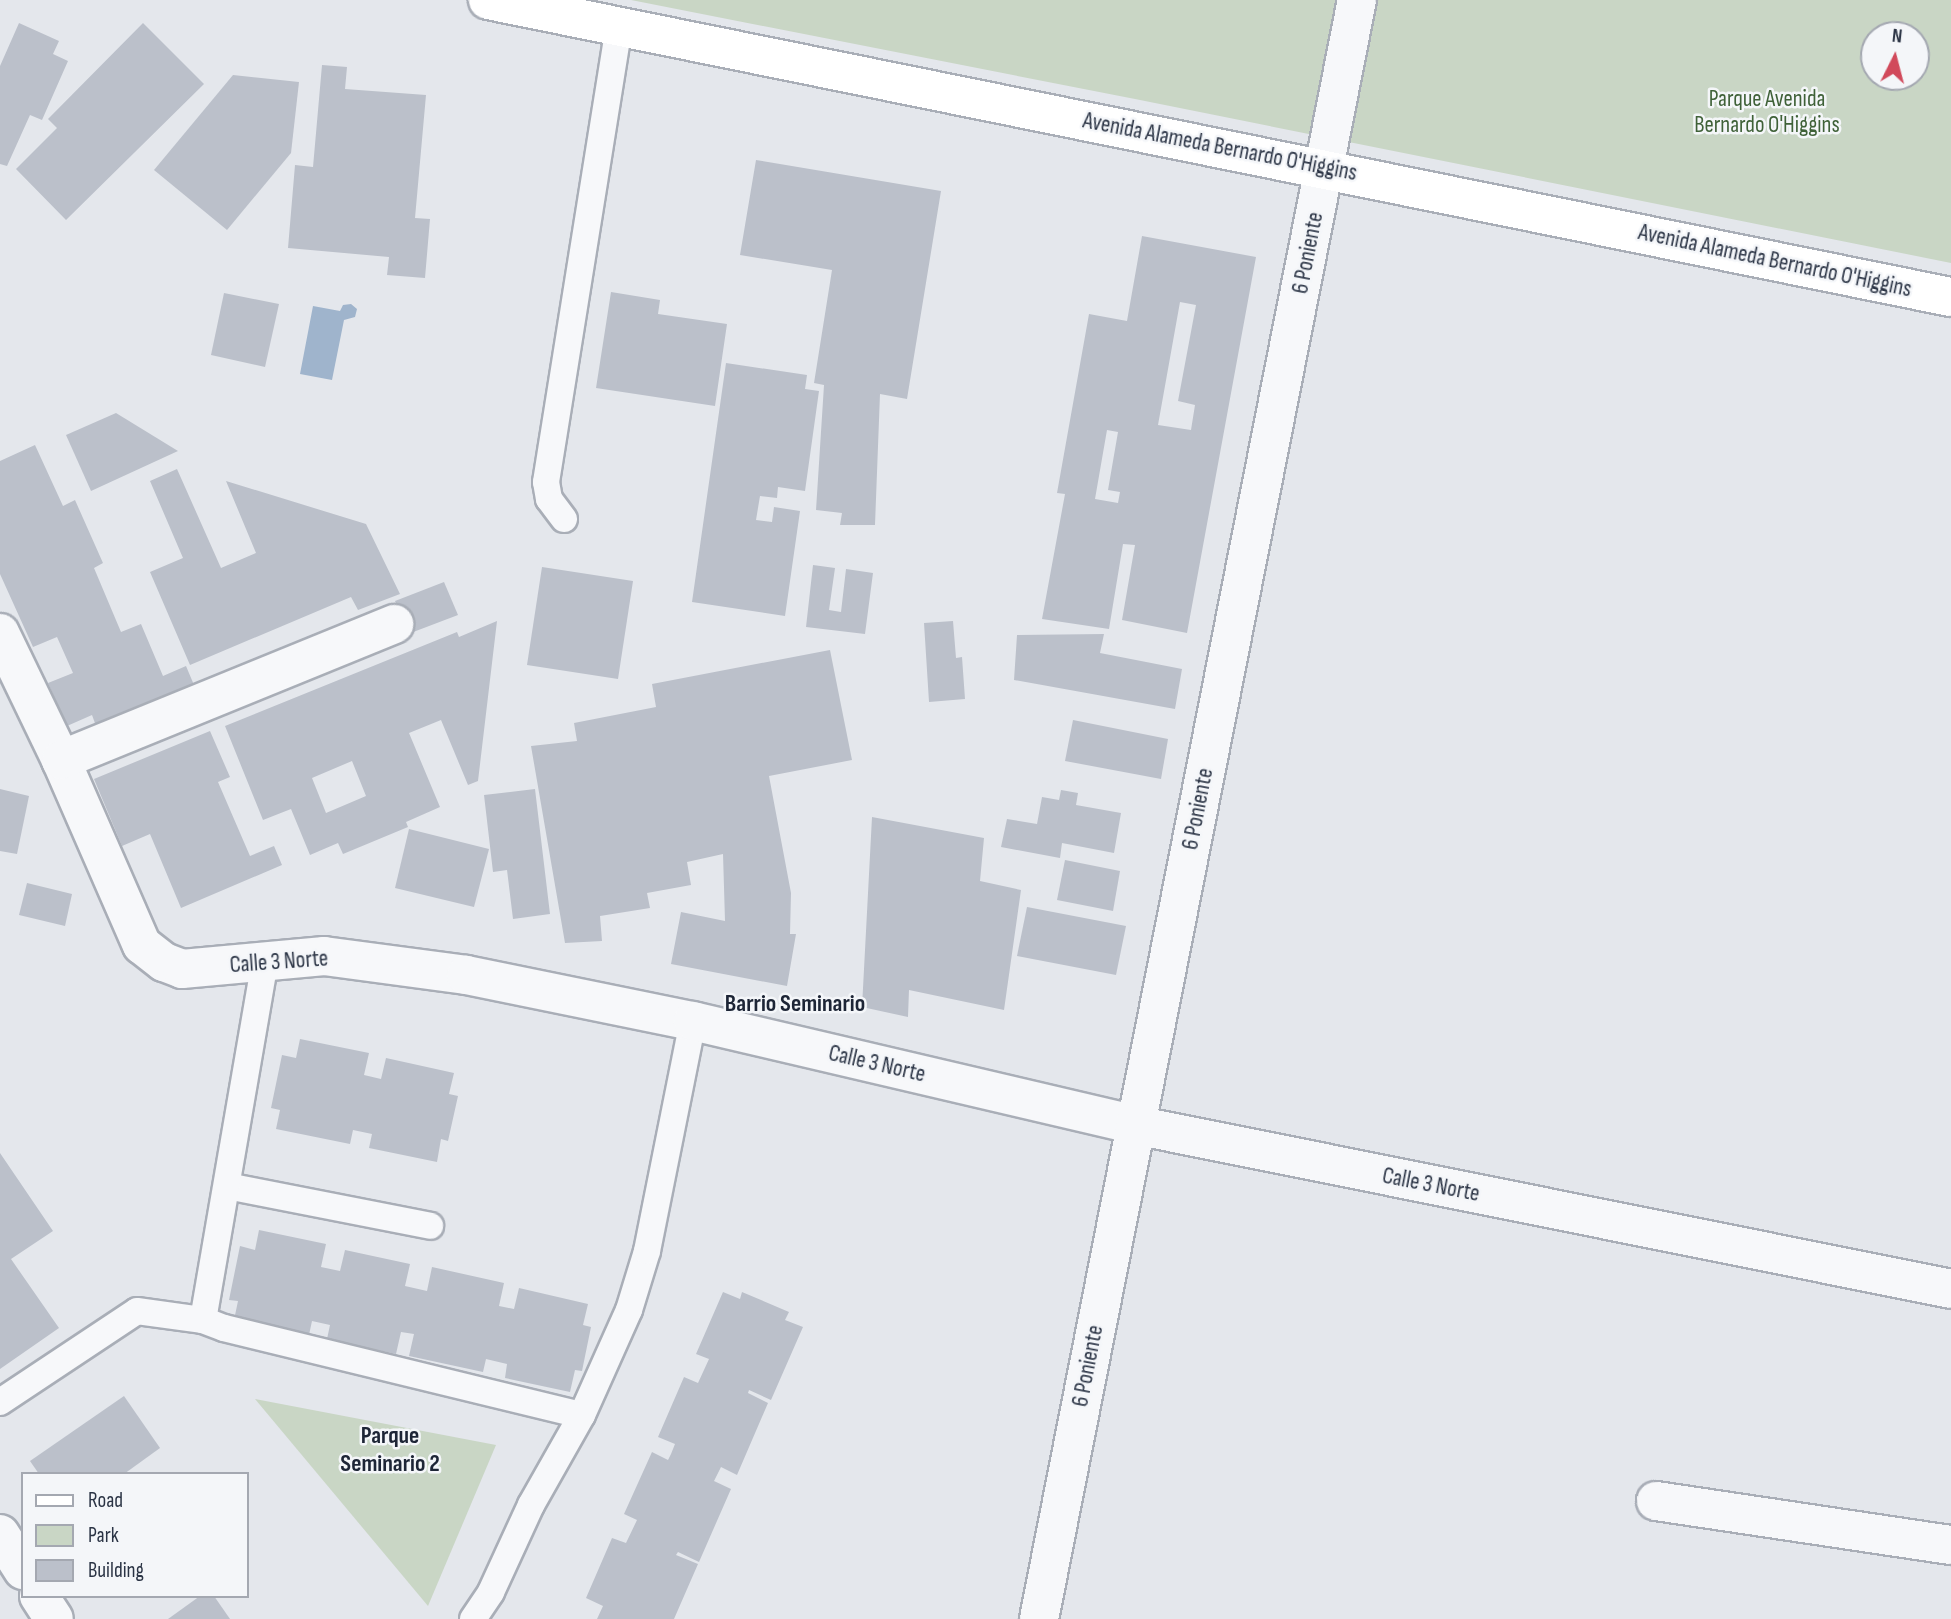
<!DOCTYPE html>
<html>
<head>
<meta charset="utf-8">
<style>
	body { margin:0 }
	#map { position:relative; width:1951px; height:1619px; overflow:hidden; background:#e4e7ec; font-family:"Sofia Sans Condensed",sans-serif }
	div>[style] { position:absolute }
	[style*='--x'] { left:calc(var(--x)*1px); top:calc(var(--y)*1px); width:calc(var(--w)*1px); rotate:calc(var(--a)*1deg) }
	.green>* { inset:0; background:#c9d6c5 }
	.water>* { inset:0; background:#9fb4cc }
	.building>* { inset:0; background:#bbc0ca }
	.roads { filter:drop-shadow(2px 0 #a9aeb7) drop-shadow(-2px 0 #a9aeb7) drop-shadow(0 2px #a9aeb7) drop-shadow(0 -2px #a9aeb7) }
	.service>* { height:26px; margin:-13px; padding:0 13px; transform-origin:13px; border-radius:13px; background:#f7f8fa }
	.minor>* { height:38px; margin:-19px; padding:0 19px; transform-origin:19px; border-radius:19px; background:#f7f8fa }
	.primary>* { height:38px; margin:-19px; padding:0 19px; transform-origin:19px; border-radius:19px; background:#fff }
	span { translate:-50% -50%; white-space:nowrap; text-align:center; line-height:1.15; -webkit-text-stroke:5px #f4f6f9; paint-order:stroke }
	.park-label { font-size:23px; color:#3f6138 }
	.street-label { font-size:23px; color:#2b3445 }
	.neighbourhood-label { font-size:24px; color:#1d2536; font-weight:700 }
	.legend { position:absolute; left:21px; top:1472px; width:228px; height:126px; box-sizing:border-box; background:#f4f6f9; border:2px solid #a4a8b1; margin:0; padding:9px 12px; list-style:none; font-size:21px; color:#2b3445 }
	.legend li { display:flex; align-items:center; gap:14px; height:35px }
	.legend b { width:35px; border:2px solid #a4a8b1 }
	.north { position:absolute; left:1860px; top:21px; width:70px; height:70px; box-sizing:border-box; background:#f4f6f9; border:2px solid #a4a8b1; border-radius:50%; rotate:6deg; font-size:19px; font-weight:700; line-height:28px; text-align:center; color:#2b3445 }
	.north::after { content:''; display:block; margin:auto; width:24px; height:32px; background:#d1495b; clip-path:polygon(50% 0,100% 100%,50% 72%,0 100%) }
</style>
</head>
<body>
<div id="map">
	<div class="green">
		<div style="clip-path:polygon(evenodd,631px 0,1951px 0,1951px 263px,1135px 99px,631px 0,1874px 35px,1916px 35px,1916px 77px,1874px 77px,1874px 35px)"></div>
		<div style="clip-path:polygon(255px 1399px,496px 1445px,428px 1606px)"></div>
	</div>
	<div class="water">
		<div style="clip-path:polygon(351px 304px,357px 309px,355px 317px,344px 320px,332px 380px,300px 374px,313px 306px,340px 311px,343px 305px)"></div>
	</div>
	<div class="building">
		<div style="clip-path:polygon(19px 23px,59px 41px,53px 54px,68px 61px,42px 120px,30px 115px,7px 166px,0 164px,0 66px)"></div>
		<div style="clip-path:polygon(143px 23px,204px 84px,66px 220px,16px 169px,57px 128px,48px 119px)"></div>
		<div style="clip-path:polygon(322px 65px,347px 67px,345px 89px,426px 95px,415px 218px,430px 219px,425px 278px,387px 275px,389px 257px,288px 248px,295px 165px,313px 167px)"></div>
		<div style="clip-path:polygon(233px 75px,299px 82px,291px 153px,227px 230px,154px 170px)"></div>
		<div style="clip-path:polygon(756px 160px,941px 191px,907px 399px,880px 394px,875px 525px,840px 525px,842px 513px,816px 510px,824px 385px,814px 383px,832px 270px,740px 255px)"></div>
		<div style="clip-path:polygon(evenodd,1142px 236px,1256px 257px,1187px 633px,1122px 620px,1135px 545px,1123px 544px,1109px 629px,1042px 619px,1065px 494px,1057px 493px,1089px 314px,1127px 321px,1142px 236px,1180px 302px,1196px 305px,1178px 401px,1195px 405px,1191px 430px,1158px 425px,1180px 302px,1142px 236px,1107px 430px,1118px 432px,1108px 490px,1120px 492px,1118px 503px,1095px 499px,1107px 430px)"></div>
		<div style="clip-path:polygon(611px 292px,660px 300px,658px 314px,727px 324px,715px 406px,596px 388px)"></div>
		<div style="clip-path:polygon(224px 293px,279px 304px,265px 367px,211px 355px)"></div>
		<div style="clip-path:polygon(726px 363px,807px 375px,805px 389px,819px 391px,805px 491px,778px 487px,777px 498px,760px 496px,756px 520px,772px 522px,774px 507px,800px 511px,785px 616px,692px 602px)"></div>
		<div style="clip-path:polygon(116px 413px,178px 451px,91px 491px,66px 435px)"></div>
		<div style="clip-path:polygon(35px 445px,63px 506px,75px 500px,103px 563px,94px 568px,121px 632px,141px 624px,163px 676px,186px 666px,194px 685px,96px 726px,92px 715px,67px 726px,48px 683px,73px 673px,57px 637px,33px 647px,0 574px,0 461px)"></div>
		<div style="clip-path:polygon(177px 469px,221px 568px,256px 553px,226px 481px,366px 524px,400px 594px,358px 610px,351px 597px,190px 665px,150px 572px,183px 558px,150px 481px)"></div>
		<div style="clip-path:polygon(813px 565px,835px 568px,829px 610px,841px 612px,846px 569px,873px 573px,865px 634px,806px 627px)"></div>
		<div style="clip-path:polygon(542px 567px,633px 581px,618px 679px,527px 665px)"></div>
		<div style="clip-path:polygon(444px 582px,458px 615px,408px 634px,395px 601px)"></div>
		<div style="clip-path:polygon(evenodd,497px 621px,478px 781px,468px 785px,441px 720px,409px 733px,440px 807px,406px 822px,408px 827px,343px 854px,338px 843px,310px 855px,291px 809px,263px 820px,225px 726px,457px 632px,459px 637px,497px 621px,352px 761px,366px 796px,326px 813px,312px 778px,352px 761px)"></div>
		<div style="clip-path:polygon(953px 621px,956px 658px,962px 657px,965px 699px,929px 702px,924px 623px)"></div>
		<div style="clip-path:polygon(1104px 634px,1100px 653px,1182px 669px,1175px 709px,1014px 680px,1017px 635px)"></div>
		<div style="clip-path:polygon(830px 650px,852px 760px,769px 776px,791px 893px,790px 934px,796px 934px,787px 986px,671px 964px,681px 912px,725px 921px,723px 854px,687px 862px,691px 885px,647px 893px,650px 908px,600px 916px,602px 941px,565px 943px,531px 746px,577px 741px,574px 723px,656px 707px,652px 684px)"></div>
		<div style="clip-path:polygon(1073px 720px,1168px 739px,1161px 779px,1065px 761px)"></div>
		<div style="clip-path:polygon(210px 731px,230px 777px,218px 782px,250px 856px,274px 846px,282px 865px,181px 908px,150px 834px,122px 846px,94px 779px)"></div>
		<div style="clip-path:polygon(0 789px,29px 796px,17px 854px,0 851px)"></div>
		<div style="clip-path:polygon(535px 789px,550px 914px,513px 919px,507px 870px,493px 872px,484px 795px)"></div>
		<div style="clip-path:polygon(1061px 790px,1078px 793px,1076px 805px,1121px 813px,1114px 853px,1062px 843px,1060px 858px,1001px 847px,1007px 819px,1037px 824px,1042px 797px,1059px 800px)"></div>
		<div style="clip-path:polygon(872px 817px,984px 838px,980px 881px,1021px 890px,1004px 1010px,909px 990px,908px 1017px,862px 1007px)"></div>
		<div style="clip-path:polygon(409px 829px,489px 849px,474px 907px,395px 888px)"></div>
		<div style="clip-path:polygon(1065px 860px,1120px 871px,1113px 911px,1057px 900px)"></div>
		<div style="clip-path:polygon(27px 883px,72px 894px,65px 926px,19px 915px)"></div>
		<div style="clip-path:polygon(1027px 907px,1126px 926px,1116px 975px,1017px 956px)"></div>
		<div style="clip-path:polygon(300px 1039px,369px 1053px,364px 1075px,381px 1079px,386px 1058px,454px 1073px,449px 1094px,458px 1096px,448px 1141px,441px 1139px,437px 1162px,369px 1148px,372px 1134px,353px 1130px,350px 1144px,276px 1129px,280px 1110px,271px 1108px,282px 1055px,296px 1058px)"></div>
		<div style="clip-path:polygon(0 1153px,53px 1231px,11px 1259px,59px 1328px,0 1369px)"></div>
		<div style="clip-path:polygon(259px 1230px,326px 1244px,321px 1267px,340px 1271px,345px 1250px,410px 1264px,405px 1286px,427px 1291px,432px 1267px,504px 1283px,499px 1306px,514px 1309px,519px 1288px,588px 1304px,583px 1325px,591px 1327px,582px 1371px,575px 1370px,570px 1392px,505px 1378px,507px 1364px,486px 1359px,483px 1372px,409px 1356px,414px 1334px,401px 1332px,396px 1354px,327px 1339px,330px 1325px,312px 1321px,309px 1335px,234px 1320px,238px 1301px,229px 1300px,240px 1246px,255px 1250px)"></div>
		<div style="clip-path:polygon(723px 1292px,740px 1299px,742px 1292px,789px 1312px,785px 1320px,803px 1327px,771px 1400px,749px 1390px,748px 1393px,768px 1403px,737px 1475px,721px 1467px,714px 1481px,731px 1489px,699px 1562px,678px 1552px,676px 1555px,698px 1564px,674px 1619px,597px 1619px,603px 1606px,586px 1598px,612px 1538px,626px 1543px,637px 1520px,624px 1514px,652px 1452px,668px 1460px,671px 1454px,675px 1444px,658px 1437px,684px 1377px,698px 1383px,709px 1359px,696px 1354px)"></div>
		<div style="clip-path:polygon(124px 1396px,160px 1448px,124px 1474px,39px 1474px,30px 1461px)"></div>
		<div style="clip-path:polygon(200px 1596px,214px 1596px,230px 1619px,168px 1619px)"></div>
	</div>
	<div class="roads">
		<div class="service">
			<div style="--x:564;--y:519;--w:25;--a:-127"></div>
			<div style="--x:549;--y:499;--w:17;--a:-100"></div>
			<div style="--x:546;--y:482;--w:462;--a:-80.9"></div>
			<div style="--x:227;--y:1186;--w:207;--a:11.1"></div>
			<div style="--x:203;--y:1320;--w:363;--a:-80.2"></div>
			<div style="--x:0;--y:1402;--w:164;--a:-33.6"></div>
			<div style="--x:137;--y:1311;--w:67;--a:7.8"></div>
			<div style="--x:203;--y:1320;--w:22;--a:21"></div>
			<div style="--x:224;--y:1328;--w:368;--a:13.7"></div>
			<div style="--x:473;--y:1619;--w:32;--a:-56"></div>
			<div style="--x:491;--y:1592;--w:96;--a:-65.3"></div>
			<div style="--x:531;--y:1505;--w:103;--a:-60.5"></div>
			<div style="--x:582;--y:1415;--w:115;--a:-65.9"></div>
			<div style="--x:629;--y:1310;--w:62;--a:-73"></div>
			<div style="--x:647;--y:1251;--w:235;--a:-78.7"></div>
		</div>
		<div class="minor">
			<div style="--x:0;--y:633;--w:141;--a:64.3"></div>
			<div style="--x:61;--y:760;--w:202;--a:66.4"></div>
			<div style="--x:142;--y:945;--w:28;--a:38"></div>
			<div style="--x:164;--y:962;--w:19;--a:21"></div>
			<div style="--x:182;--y:969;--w:143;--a:-5.2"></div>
			<div style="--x:324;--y:956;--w:143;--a:7.6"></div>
			<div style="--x:466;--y:975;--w:232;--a:11.5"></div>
			<div style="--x:693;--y:1021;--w:454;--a:13.2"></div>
			<div style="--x:1135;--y:1125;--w:832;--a:11.36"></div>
			<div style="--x:61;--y:760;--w:360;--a:-22.2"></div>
			<div style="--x:1656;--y:1501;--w:298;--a:8.5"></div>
			<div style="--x:0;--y:1534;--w:43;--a:57.4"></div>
			<div style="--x:39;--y:1596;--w:27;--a:57"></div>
			<div style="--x:1039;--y:1619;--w:1650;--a:-78.89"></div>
		</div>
		<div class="primary">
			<div style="--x:488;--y:0;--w:1493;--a:11.48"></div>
		</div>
	</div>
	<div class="park-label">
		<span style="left:1767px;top:112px">Parque Avenida<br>Bernardo O'Higgins</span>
	</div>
	<div class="street-label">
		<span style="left:1220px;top:147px;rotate:11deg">Avenida Alameda Bernardo O'Higgins</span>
		<span style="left:1308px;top:253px;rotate:-79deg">6 Poniente</span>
		<span style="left:1775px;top:261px;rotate:12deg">Avenida Alameda Bernardo O'Higgins</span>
		<span style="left:1198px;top:809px;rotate:-79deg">6 Poniente</span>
		<span style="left:279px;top:962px;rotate:-4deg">Calle 3 Norte</span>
		<span style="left:877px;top:1064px;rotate:13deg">Calle 3 Norte</span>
		<span style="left:1431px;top:1185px;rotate:11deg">Calle 3 Norte</span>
		<span style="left:1088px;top:1366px;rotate:-79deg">6 Poniente</span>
	</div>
	<div class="neighbourhood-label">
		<span style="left:795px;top:1004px">Barrio Seminario</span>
		<span style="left:390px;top:1450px">Parque<br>Seminario 2</span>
	</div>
	<ul class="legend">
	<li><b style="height:9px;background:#fff"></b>Road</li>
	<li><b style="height:19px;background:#c9d6c5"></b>Park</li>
	<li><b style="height:19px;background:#bbc0ca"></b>Building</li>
	</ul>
	<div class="north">N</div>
</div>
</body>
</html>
